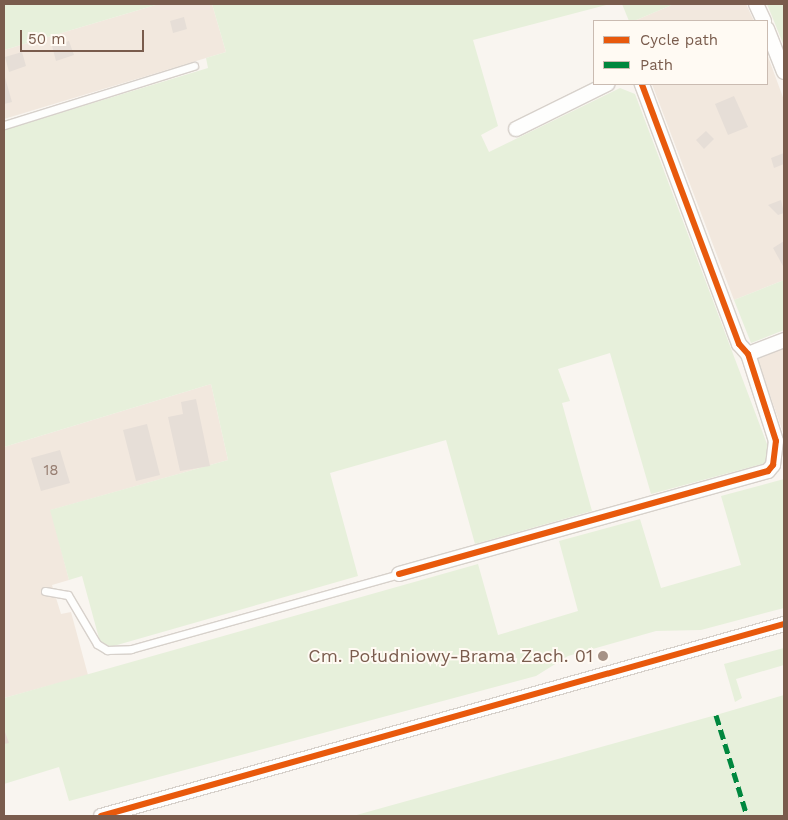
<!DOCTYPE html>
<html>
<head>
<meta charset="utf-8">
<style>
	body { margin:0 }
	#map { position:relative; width:788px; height:820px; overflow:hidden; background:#f9f5f0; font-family:"Work Sans",sans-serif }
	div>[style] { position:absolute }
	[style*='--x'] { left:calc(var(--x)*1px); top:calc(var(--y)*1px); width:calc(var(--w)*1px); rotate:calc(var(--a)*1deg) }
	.residential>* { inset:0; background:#f2e8de }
	.green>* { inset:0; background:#e7f0db }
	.building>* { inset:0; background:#e6ded7 }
	.roads { filter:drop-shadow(1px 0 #d7d1cb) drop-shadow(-1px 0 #d7d1cb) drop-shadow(0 1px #d7d1cb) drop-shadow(0 -1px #d7d1cb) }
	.service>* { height:7px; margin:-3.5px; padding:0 3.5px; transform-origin:3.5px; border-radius:3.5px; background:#fefefd }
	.minor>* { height:14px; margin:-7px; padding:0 7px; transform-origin:7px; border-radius:7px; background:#fefefd }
	.quiet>* { height:5px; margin-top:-2.5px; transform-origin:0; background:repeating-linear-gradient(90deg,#00873e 0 10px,transparent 0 15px) }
	.cycleway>* { height:6px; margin:-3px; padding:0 3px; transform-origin:3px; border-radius:3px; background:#e8590c }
	.dots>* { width:14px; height:14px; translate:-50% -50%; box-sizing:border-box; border:2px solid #fffaf3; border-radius:50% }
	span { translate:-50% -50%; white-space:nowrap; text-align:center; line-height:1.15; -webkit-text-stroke:4px #fffaf3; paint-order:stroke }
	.number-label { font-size:15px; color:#977e72 }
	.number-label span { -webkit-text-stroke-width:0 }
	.poi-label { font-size:18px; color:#7a5c4d }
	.right { translate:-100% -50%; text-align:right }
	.frame { position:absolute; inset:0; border:5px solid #7a5c4d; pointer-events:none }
	.legend { position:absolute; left:593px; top:20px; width:175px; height:65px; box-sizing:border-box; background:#fffaf3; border:1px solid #cabbb1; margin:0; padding:6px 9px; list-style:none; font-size:15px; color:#7a5c4d }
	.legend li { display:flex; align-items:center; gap:10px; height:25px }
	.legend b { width:25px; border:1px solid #cabbb1 }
	.scale { position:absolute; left:20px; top:30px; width:124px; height:22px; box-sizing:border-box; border:2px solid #7a5c4d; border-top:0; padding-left:6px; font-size:15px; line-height:18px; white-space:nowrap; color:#7a5c4d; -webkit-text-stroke:4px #fffaf3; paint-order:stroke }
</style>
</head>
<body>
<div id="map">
	<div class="residential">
		<div style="clip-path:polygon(159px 4px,212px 4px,226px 52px,4px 119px,4px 50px)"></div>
		<div style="clip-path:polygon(674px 4px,746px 4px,754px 21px,634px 21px)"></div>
		<div style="clip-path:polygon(767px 54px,784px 100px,784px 280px,734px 300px,652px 84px,767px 84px)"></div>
		<div style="clip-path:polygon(784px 345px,784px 435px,756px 356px)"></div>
		<div style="clip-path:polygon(211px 384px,228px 460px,51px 510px,69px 580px,52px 585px,61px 614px,71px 612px,88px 675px,4px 698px,4px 447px)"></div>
	</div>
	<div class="green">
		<div style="clip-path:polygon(4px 4px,159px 4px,4px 50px)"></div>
		<div style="clip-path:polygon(212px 4px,610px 4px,473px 40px,498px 126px,481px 135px,489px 152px,620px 88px,635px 94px,770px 452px,766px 463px,651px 494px,610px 353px,558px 369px,570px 401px,562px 403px,592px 511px,475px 544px,446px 440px,330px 473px,358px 576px,110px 647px,100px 642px,82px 576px,69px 580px,50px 510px,228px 460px,211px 384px,4px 447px,4px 130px,208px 68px,206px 58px,226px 52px)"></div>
		<div style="clip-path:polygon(622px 4px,674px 4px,634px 21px,629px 21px)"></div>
		<div style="clip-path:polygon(767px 4px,784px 4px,784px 46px)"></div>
		<div style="clip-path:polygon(784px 280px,784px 330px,751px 343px,734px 300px)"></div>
		<div style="clip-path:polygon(784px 479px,784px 608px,701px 630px,656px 631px,568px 656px,536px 676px,69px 801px,59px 767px,4px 784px,4px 698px,478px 564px,498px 635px,578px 611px,559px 541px,640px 519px,661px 588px,741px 565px,721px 496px)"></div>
		<div style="clip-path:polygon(784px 648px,784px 665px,736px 679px,742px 698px,735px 702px,724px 664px)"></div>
		<div style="clip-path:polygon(784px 695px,784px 816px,353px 816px,716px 715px)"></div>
	</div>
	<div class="building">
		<div style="clip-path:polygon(184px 17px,187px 29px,173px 33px,170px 21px)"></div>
		<div style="clip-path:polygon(69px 41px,74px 55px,56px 61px,52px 46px)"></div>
		<div style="clip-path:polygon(22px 52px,26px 66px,9px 72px,5px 57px)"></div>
		<div style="clip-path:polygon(4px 74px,12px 102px,4px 104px)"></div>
		<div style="clip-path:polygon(734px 96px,748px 127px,728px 135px,715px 104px)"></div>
		<div style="clip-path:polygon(706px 131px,714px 139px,704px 149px,696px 140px)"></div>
		<div style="clip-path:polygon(784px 153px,784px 164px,774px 168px,771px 158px)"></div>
		<div style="clip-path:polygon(781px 200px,784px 213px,778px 215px,768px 205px)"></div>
		<div style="clip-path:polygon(784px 241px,784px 265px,783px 266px,773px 248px)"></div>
		<div style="clip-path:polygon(196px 399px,210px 466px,180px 471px,168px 417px,183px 414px,181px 402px)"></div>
		<div style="clip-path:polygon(147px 424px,160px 475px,136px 481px,123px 430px)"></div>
		<div style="clip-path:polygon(60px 450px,70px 483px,41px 491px,31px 458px)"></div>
		<div style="clip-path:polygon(4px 729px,9px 743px,4px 744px)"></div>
	</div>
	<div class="roads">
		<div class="service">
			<div style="--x:4;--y:125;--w:199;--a:-17.3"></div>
			<div style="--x:45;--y:591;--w:23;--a:10"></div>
			<div style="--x:68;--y:595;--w:57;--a:59.4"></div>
			<div style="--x:97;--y:644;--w:12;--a:31"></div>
			<div style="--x:107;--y:650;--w:24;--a:-2"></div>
			<div style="--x:131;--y:649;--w:278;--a:-15.6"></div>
		</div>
		<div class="minor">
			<div style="--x:756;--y:4;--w:19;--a:65"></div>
			<div style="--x:767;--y:29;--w:46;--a:68.4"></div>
			<div style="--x:516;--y:129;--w:102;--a:-26.3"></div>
			<div style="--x:748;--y:354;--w:39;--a:-21"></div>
			<div style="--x:399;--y:574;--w:383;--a:-15.6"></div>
			<div style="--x:768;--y:471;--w:8;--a:-50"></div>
			<div style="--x:773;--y:465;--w:24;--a:-83"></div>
			<div style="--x:776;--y:441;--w:91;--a:-107.8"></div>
			<div style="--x:748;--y:354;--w:13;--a:-132"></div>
			<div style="--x:739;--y:344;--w:278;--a:-110.5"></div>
			<div style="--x:101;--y:816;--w:709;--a:-15.7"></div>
		</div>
	</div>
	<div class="quiet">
		<div style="--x:716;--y:715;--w:106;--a:72.9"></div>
	</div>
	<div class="cycleway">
		<div style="--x:399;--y:574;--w:383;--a:-15.6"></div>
		<div style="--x:768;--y:471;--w:8;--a:-50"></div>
		<div style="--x:773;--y:465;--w:24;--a:-83"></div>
		<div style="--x:776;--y:441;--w:91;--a:-107.8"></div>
		<div style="--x:748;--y:354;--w:13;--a:-132"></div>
		<div style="--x:739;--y:344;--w:278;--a:-110.5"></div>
		<div style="--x:101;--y:816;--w:709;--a:-15.7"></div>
	</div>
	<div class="dots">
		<div style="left:603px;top:656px;background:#a69286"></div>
	</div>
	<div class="number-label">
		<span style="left:51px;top:471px">18</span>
	</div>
	<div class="poi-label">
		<span class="right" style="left:593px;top:656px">Cm. Południowy-Brama Zach. 01</span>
	</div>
	<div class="frame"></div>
	<ul class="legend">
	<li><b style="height:6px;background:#e8590c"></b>Cycle path</li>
	<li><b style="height:6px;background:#00873e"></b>Path</li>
	</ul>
	<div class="scale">50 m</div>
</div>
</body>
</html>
